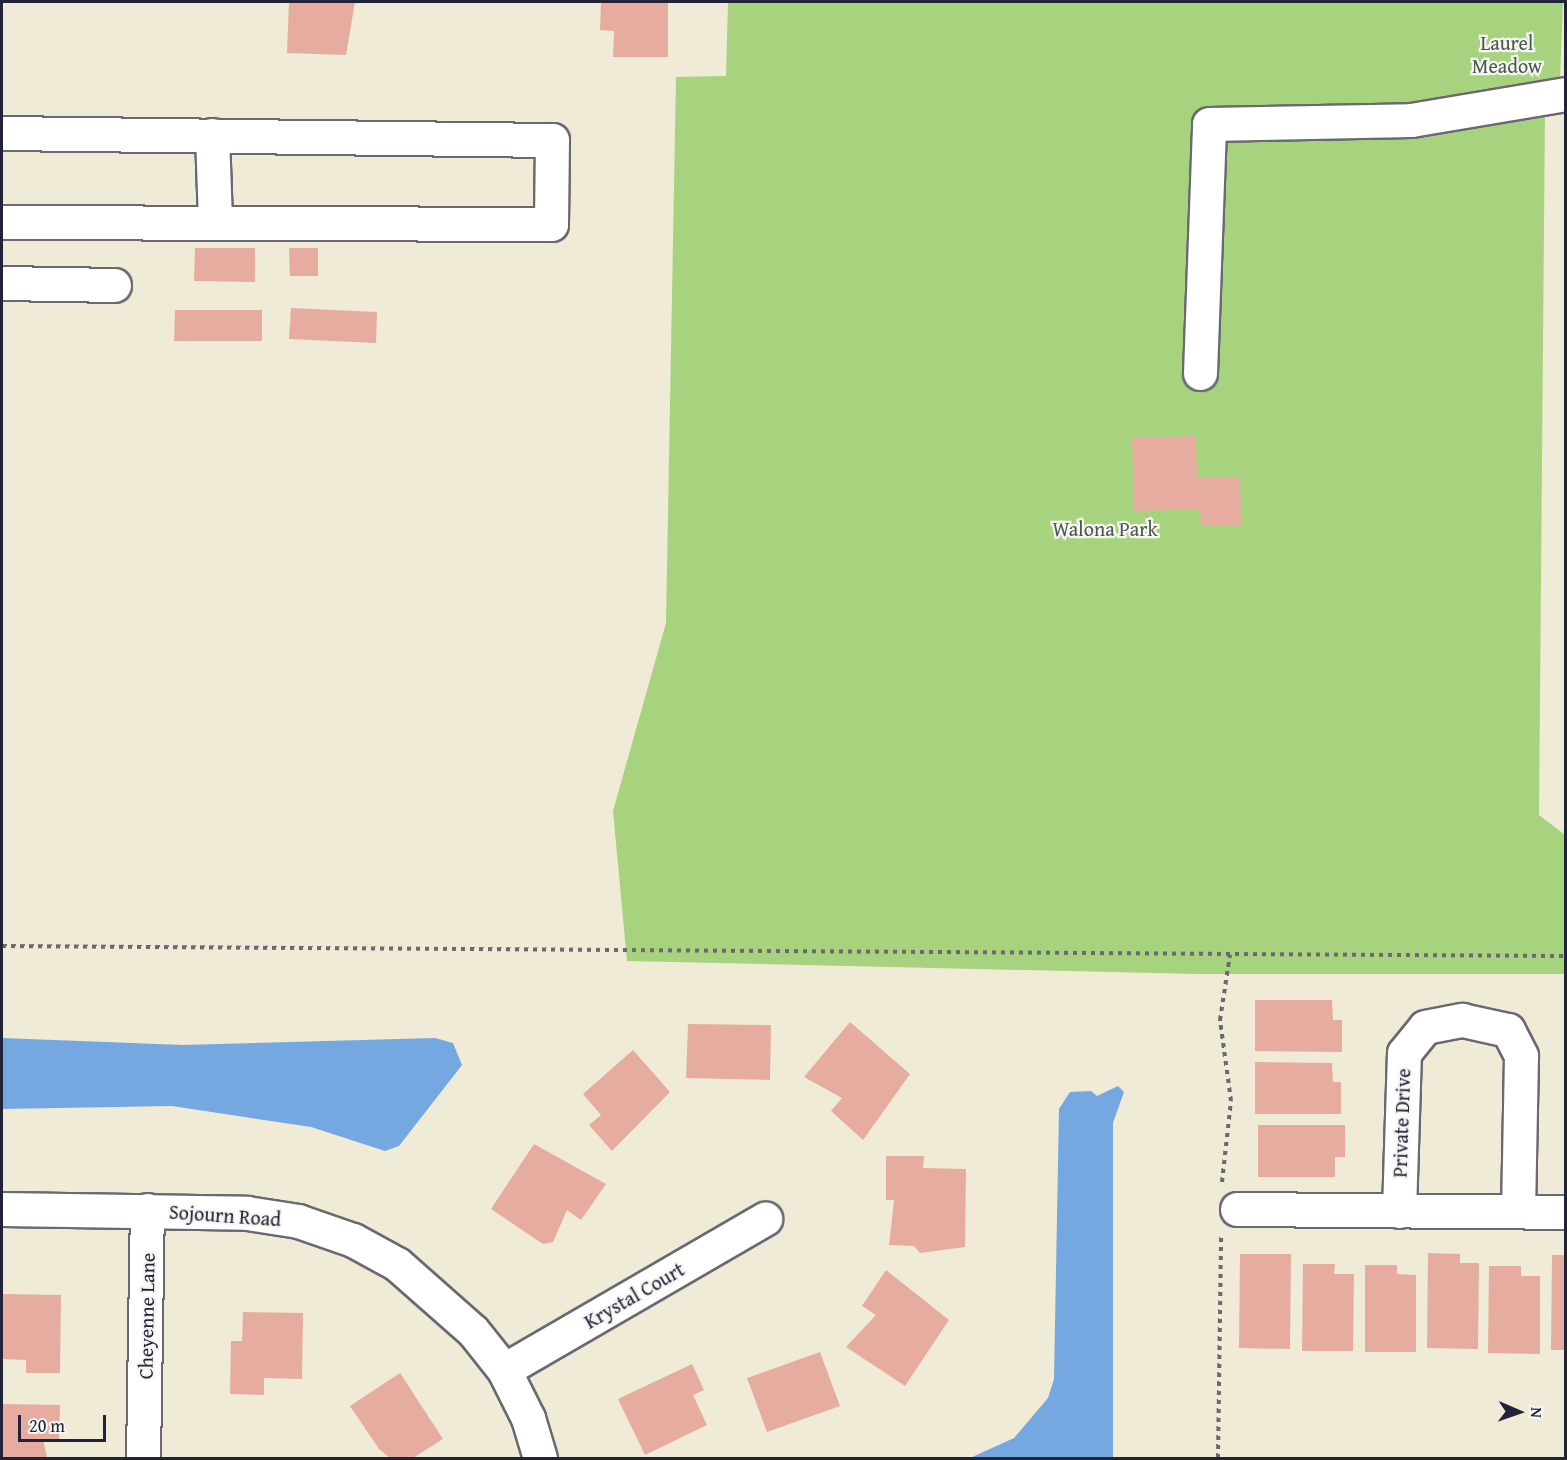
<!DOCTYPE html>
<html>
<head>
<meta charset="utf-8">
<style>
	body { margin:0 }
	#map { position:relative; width:1567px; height:1460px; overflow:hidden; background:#efebd6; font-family:"Gentium Book Plus",serif }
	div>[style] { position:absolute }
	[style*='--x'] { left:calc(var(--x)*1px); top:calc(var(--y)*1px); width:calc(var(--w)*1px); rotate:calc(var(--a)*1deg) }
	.green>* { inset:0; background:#a7d37f }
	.water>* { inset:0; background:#75a7e1 }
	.building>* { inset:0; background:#e7aca0 }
	.path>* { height:4px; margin-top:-2px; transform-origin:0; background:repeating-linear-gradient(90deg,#6a6871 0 4.5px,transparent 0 9px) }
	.roads { filter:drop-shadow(2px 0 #6a6871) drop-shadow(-2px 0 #6a6871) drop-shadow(0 2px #6a6871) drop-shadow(0 -2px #6a6871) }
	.minor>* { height:33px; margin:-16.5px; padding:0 16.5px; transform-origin:16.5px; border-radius:16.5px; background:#fff }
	span { translate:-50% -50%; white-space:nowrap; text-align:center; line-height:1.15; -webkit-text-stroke:4.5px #f6f6f2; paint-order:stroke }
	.park-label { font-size:20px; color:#4a574f }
	.street-label { font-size:20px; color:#22223b }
	.frame { position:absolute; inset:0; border:3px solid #22223b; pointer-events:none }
	.north { position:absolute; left:1489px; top:1382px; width:60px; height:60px; -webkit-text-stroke:4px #f6f6f2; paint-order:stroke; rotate:92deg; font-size:16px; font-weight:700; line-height:24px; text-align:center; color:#22223b }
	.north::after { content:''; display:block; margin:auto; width:21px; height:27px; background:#22223b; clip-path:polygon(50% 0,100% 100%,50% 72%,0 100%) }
	.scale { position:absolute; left:18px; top:1415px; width:88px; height:27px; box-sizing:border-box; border:3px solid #22223b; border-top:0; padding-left:8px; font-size:18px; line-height:21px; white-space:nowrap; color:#22223b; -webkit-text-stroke:4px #f6f6f2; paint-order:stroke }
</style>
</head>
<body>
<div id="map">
	<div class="green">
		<div style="clip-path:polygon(728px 2px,1563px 2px,1560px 79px,1545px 110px,1539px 815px,1565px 835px,1565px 974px,1197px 974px,627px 961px,613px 811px,666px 623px,676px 77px,726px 76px)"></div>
	</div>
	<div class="water">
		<div style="clip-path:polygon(2px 1038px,183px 1045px,435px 1038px,453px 1043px,462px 1065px,399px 1146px,385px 1151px,311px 1127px,172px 1106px,2px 1109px)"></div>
		<div style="clip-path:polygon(1118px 1086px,1124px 1092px,1113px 1123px,1113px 1458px,970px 1458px,1014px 1438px,1048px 1398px,1054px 1379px,1059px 1109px,1070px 1092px,1091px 1091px,1097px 1096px)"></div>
	</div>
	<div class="building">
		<div style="clip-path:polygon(289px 2px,355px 2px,346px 55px,287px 53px)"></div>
		<div style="clip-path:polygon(601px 2px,668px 2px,668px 57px,613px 57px,614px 31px,600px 30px)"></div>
		<div style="clip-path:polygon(195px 248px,255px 248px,255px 282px,194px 281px)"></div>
		<div style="clip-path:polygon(289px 248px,318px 248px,318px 276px,290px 276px)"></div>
		<div style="clip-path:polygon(291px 308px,377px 312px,376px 343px,289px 339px)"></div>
		<div style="clip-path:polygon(175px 310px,262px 310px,262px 341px,174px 341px)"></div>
		<div style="clip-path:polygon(1196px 436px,1197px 478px,1240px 477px,1241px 525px,1201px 526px,1200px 509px,1134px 511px,1132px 438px)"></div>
		<div style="clip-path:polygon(1255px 1000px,1332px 1000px,1333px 1020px,1342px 1020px,1342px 1052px,1255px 1051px)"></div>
		<div style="clip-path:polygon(850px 1022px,910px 1074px,863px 1140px,831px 1111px,842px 1098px,804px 1077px)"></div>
		<div style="clip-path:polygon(688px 1024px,771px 1025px,770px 1080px,686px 1078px)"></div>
		<div style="clip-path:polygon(633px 1050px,670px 1092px,612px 1151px,589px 1125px,601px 1115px,583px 1094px)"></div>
		<div style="clip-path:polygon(1255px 1062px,1332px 1063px,1333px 1082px,1341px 1082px,1341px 1114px,1255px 1114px)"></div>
		<div style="clip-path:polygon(1258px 1125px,1345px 1125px,1345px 1157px,1335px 1157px,1335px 1177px,1258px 1177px)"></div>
		<div style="clip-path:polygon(534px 1144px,606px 1184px,581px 1220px,567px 1210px,553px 1242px,543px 1244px,491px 1209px)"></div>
		<div style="clip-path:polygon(886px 1156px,924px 1156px,923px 1168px,966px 1169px,965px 1247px,920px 1253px,914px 1246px,889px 1245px,894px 1200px,886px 1200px)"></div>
		<div style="clip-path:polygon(1428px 1253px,1460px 1254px,1460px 1263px,1479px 1263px,1478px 1349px,1427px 1348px)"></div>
		<div style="clip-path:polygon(1240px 1254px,1291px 1254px,1290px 1349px,1239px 1348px)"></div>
		<div style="clip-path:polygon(1552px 1255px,1566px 1255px,1566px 1350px,1551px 1350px)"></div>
		<div style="clip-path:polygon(1303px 1264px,1335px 1264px,1334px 1274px,1354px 1274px,1353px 1351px,1302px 1351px)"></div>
		<div style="clip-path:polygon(1365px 1265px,1397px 1265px,1397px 1274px,1416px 1275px,1416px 1352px,1365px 1352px)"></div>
		<div style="clip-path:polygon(1489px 1266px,1521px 1266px,1521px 1276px,1540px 1276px,1540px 1354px,1488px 1353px)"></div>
		<div style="clip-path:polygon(886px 1270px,949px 1320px,905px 1386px,846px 1347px,876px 1315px,862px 1306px)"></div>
		<div style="clip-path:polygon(2px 1294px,61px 1295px,60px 1373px,26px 1373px,26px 1360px,2px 1359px)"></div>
		<div style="clip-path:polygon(243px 1312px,303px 1313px,302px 1379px,264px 1378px,264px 1395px,230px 1394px,231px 1341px,242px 1341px)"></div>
		<div style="clip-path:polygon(820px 1352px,840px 1406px,767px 1432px,747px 1378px)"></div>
		<div style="clip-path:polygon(692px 1364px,704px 1390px,693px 1395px,707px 1425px,645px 1455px,618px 1399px)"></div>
		<div style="clip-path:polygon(400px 1373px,443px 1439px,413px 1458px,390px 1458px,379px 1449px,350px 1406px)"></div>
		<div style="clip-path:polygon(2px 1404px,60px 1405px,59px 1439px,43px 1439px,47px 1458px,2px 1458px)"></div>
	</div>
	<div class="path">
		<div style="--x:2;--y:946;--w:1564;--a:0.37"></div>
		<div style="--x:1222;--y:1182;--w:81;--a:-83.7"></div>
		<div style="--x:1231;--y:1101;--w:82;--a:-97.7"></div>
		<div style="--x:1220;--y:1020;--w:66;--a:-81.3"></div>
		<div style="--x:1218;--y:1458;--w:223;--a:-89.2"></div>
	</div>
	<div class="roads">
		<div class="minor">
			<div style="--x:2;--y:133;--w:550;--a:0.73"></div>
			<div style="--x:552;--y:140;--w:84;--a:90.7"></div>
			<div style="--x:551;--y:224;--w:549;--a:-179.79"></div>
			<div style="--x:212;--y:135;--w:88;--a:88"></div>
			<div style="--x:2;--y:283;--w:112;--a:1"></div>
			<div style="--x:1200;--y:373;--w:249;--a:-87.9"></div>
			<div style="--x:1209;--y:124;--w:202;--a:-1.1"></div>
			<div style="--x:1411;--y:120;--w:157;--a:-9.5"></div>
			<div style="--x:2;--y:1209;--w:245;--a:0.9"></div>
			<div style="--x:247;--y:1213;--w:52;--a:8.9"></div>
			<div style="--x:298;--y:1221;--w:58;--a:19.1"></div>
			<div style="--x:353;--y:1240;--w:50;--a:28.6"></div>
			<div style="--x:397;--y:1264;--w:101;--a:41.4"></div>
			<div style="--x:473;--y:1331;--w:50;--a:51.5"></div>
			<div style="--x:504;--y:1370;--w:54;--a:63.4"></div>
			<div style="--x:528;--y:1418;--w:42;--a:73.3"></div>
			<div style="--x:1237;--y:1209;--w:329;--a:0.5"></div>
			<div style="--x:1399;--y:1211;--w:158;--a:-88.2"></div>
			<div style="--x:1404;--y:1053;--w:33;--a:-51"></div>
			<div style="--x:1425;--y:1027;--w:38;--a:-11"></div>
			<div style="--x:1462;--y:1020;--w:47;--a:12.3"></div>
			<div style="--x:1508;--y:1030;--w:29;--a:63"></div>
			<div style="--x:1521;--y:1056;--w:155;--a:91.1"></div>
			<div style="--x:504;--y:1370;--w:302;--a:-30.1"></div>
			<div style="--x:143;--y:1458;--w:248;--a:-89.1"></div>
		</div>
	</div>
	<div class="park-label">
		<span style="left:1507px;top:54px">Laurel<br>Meadow</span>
		<span style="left:1105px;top:528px">Walona Park</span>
	</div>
	<div class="street-label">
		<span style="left:1401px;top:1123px;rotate:-88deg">Private Drive</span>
		<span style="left:225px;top:1215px;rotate:4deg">Sojourn Road</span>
		<span style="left:634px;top:1295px;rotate:-30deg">Krystal Court</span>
		<span style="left:146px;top:1316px;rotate:-89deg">Cheyenne Lane</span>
	</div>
	<div class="frame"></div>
	<div class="north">N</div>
	<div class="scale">20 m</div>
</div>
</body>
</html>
